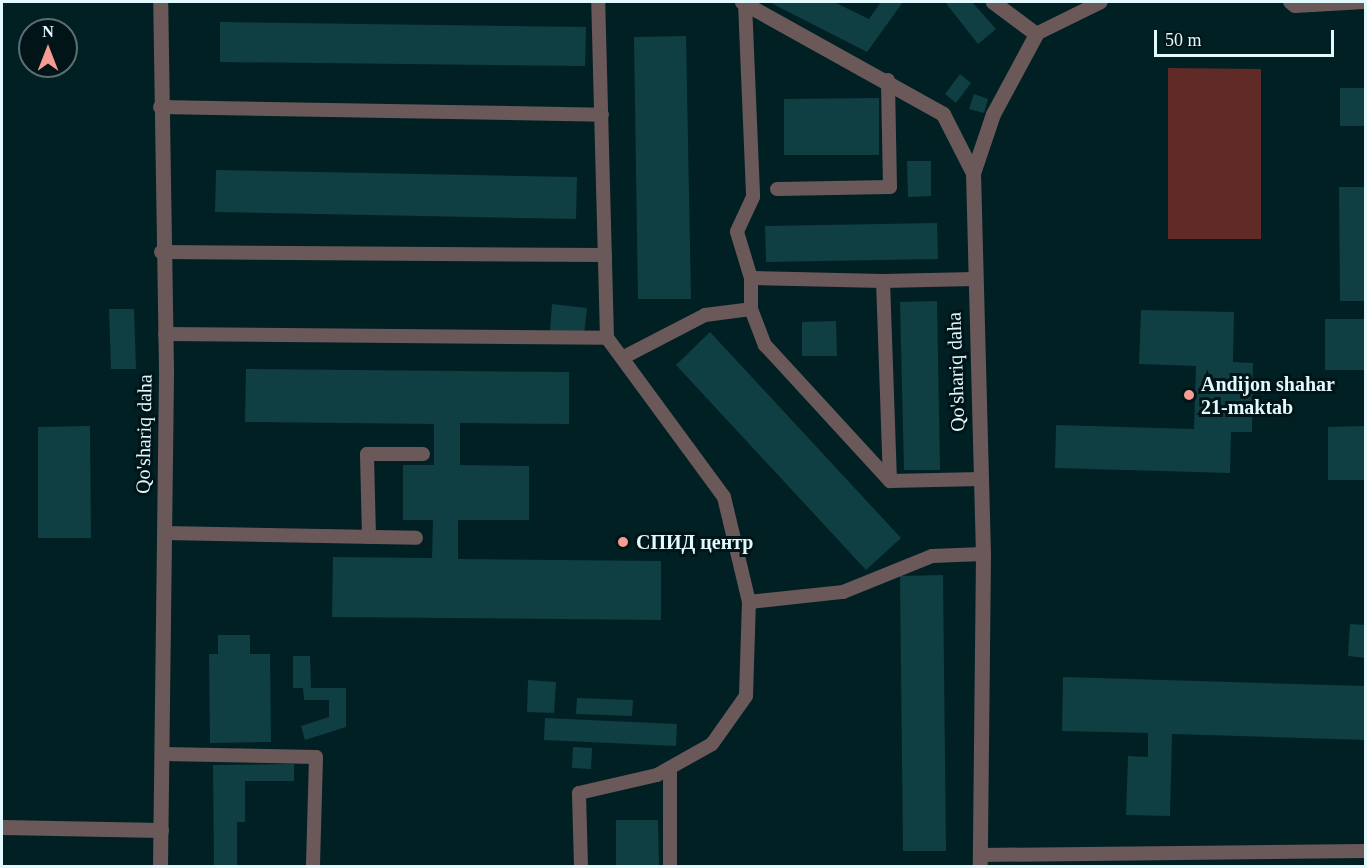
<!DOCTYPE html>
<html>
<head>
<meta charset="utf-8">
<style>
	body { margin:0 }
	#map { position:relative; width:1367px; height:868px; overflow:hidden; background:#002024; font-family:Georgia,serif }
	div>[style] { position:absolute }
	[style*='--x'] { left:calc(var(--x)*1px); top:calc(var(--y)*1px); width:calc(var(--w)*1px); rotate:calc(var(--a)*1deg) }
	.green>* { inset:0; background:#602a27 }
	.building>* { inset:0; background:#0f3e43 }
	.service>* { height:14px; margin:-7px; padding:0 7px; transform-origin:7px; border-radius:7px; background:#6a5958 }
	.minor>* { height:15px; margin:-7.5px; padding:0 7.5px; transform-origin:7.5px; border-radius:7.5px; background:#6a5958 }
	.dots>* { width:16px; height:16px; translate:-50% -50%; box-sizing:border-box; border:3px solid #011518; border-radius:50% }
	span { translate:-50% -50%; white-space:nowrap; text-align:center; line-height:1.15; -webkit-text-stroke:6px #011518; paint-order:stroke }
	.street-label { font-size:20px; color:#e2f9fd }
	.poi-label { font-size:20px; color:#e2f9fd; font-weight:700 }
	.left { translate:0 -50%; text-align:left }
	.frame { position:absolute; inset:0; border:3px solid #e2f9fd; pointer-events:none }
	.north { position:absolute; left:18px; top:18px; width:60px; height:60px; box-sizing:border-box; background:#011518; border:2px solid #5b7074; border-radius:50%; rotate:0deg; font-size:16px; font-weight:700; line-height:24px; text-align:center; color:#e2f9fd }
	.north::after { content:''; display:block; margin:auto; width:21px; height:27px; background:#f59c93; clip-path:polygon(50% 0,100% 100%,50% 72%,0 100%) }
	.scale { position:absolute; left:1154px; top:30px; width:180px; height:27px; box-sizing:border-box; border:3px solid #e2f9fd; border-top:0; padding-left:8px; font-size:18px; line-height:21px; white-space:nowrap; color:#e2f9fd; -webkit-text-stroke:4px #011518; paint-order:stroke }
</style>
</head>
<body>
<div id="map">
	<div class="green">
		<div style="clip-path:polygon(1168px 68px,1261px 69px,1261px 239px,1168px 239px)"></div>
	</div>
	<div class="building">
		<div style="clip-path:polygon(769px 2px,834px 2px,869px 19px,881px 2px,903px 2px,867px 52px)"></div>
		<div style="clip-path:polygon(945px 2px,972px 2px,996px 29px,978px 44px)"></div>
		<div style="clip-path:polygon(220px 22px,586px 27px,585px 66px,220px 62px)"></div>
		<div style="clip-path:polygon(686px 36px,691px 299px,638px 299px,634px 37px)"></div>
		<div style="clip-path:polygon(960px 74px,971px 83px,956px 103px,945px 94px)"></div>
		<div style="clip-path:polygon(1340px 88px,1366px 88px,1366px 126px,1340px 126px)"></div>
		<div style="clip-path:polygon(974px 94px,988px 99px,984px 113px,969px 109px)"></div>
		<div style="clip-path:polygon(879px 98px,879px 155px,784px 155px,784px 99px)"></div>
		<div style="clip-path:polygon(907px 161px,931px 161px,931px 196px,908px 197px)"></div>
		<div style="clip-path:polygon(216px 170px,577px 177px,576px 219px,215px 212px)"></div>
		<div style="clip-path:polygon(1339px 187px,1366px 187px,1366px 301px,1340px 301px)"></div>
		<div style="clip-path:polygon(937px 223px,938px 259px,766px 262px,765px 226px)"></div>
		<div style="clip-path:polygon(937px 301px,940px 470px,904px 470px,900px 302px)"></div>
		<div style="clip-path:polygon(552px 304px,587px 308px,584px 335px,550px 332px)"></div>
		<div style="clip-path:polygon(109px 309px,134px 309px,136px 369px,111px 369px)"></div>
		<div style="clip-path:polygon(1141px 310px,1234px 312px,1233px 362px,1253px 363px,1252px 432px,1231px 432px,1230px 473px,1055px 468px,1056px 425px,1194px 429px,1196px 366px,1139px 364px)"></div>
		<div style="clip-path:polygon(1325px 319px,1366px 319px,1366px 370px,1325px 370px)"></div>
		<div style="clip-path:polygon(836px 321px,837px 356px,802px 356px,802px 322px)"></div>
		<div style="clip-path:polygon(710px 332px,901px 538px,866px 570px,676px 365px)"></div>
		<div style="clip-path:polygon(246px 369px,569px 372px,569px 424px,460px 423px,460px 465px,529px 466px,529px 520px,458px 520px,458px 559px,661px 561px,661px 620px,332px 617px,333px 557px,432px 558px,433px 520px,403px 520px,403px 465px,434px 465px,434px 424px,245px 422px)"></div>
		<div style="clip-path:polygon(90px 426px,91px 538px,38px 538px,38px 427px)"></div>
		<div style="clip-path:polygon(1366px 426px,1366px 480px,1328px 480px,1328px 427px)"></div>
		<div style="clip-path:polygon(943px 575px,946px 851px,903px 851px,900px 576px)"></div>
		<div style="clip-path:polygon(1350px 624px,1366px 625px,1366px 658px,1348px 656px)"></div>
		<div style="clip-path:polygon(218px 635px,250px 635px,250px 654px,270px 654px,271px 742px,210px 743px,209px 654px,218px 654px)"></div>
		<div style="clip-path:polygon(293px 656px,310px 656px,311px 688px,346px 688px,346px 727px,305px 740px,301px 726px,329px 717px,329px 700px,304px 700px,303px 688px,293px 688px)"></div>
		<div style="clip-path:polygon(1063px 677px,1366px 686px,1366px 740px,1172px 734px,1170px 816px,1126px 815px,1128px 756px,1148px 757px,1148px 733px,1062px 731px)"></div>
		<div style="clip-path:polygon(528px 680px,556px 682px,554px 713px,527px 712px)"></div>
		<div style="clip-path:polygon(577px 698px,633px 700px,632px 716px,576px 714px)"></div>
		<div style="clip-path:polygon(545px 718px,677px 724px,676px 746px,544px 740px)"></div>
		<div style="clip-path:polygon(573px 747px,592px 748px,591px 769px,572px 768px)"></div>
		<div style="clip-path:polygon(294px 764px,294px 781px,245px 781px,245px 822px,237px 822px,237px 866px,214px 866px,213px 765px)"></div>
		<div style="clip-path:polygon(616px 820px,658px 820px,659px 866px,616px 866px)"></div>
	</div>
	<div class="service">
		<div style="--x:1290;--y:2;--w:6;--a:39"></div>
		<div style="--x:1295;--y:6;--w:69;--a:-3.3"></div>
		<div style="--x:745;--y:3;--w:194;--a:87.6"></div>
		<div style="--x:753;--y:197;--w:38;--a:115"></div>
		<div style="--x:737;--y:232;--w:48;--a:73.1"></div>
		<div style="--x:1036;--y:34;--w:72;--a:-26.2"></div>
		<div style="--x:160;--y:107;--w:442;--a:1"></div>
		<div style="--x:777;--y:189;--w:113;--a:-1"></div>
		<div style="--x:890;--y:187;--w:107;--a:-91.1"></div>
		<div style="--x:161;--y:252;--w:444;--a:0.4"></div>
		<div style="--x:751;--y:309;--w:31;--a:-90"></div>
		<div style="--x:751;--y:278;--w:132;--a:1.3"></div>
		<div style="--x:165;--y:334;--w:442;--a:0.5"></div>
		<div style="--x:624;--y:357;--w:91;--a:-27.4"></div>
		<div style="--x:705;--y:315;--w:46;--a:-7.4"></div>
		<div style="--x:751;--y:309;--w:39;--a:69"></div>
		<div style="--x:765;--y:345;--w:185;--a:47.4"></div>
		<div style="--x:890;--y:481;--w:91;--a:-1.3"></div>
		<div style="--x:890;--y:481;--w:200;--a:-92"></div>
		<div style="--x:883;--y:281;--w:91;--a:-1.3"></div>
		<div style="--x:164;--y:533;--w:252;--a:1.1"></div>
		<div style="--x:369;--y:537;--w:83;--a:-91.4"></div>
		<div style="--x:367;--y:454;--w:56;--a:0"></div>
		<div style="--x:749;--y:602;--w:95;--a:-6.1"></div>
		<div style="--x:843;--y:592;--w:96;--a:-22"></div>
		<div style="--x:932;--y:556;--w:51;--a:-2.2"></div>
		<div style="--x:162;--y:754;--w:154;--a:1.1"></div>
		<div style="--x:316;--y:757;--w:109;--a:91.6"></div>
		<div style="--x:670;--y:768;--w:98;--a:90"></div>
		<div style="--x:981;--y:855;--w:385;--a:-0.6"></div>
		<div style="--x:581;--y:866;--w:73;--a:-91.6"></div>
		<div style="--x:579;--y:793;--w:80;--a:-13"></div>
		<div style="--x:657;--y:775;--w:63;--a:-29.4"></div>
		<div style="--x:712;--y:744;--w:59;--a:-54.7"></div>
		<div style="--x:746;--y:696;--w:94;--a:-88.2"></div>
		<div style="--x:749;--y:602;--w:108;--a:-103.4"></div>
		<div style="--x:724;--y:497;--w:197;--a:-126.3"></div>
		<div style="--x:607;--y:338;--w:336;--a:-91.5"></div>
	</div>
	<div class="minor">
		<div style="--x:742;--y:2;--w:230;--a:29.1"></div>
		<div style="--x:943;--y:114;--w:66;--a:63"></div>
		<div style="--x:973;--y:173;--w:381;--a:88.5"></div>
		<div style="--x:983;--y:554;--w:312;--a:90.6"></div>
		<div style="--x:973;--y:173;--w:62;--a:-71.3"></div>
		<div style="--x:993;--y:114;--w:91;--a:-61.7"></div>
		<div style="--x:1036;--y:34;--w:54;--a:-143.3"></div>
		<div style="--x:2;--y:827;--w:159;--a:1.1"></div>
		<div style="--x:160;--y:866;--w:496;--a:-89.3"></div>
		<div style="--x:166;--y:370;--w:368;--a:-90.9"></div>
	</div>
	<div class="dots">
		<div style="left:1189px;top:395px;background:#f59c93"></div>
		<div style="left:623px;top:542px;background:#f59c93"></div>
	</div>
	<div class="street-label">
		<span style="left:956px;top:372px;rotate:-92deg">Qo'shariq daha</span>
		<span style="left:144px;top:434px;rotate:-89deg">Qo'shariq daha</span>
	</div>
	<div class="poi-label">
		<span class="left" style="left:1201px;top:396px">Andijon shahar<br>21-maktab</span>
		<span class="left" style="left:636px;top:542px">СПИД центр</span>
	</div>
	<div class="frame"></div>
	<div class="north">N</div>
	<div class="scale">50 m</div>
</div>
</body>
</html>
